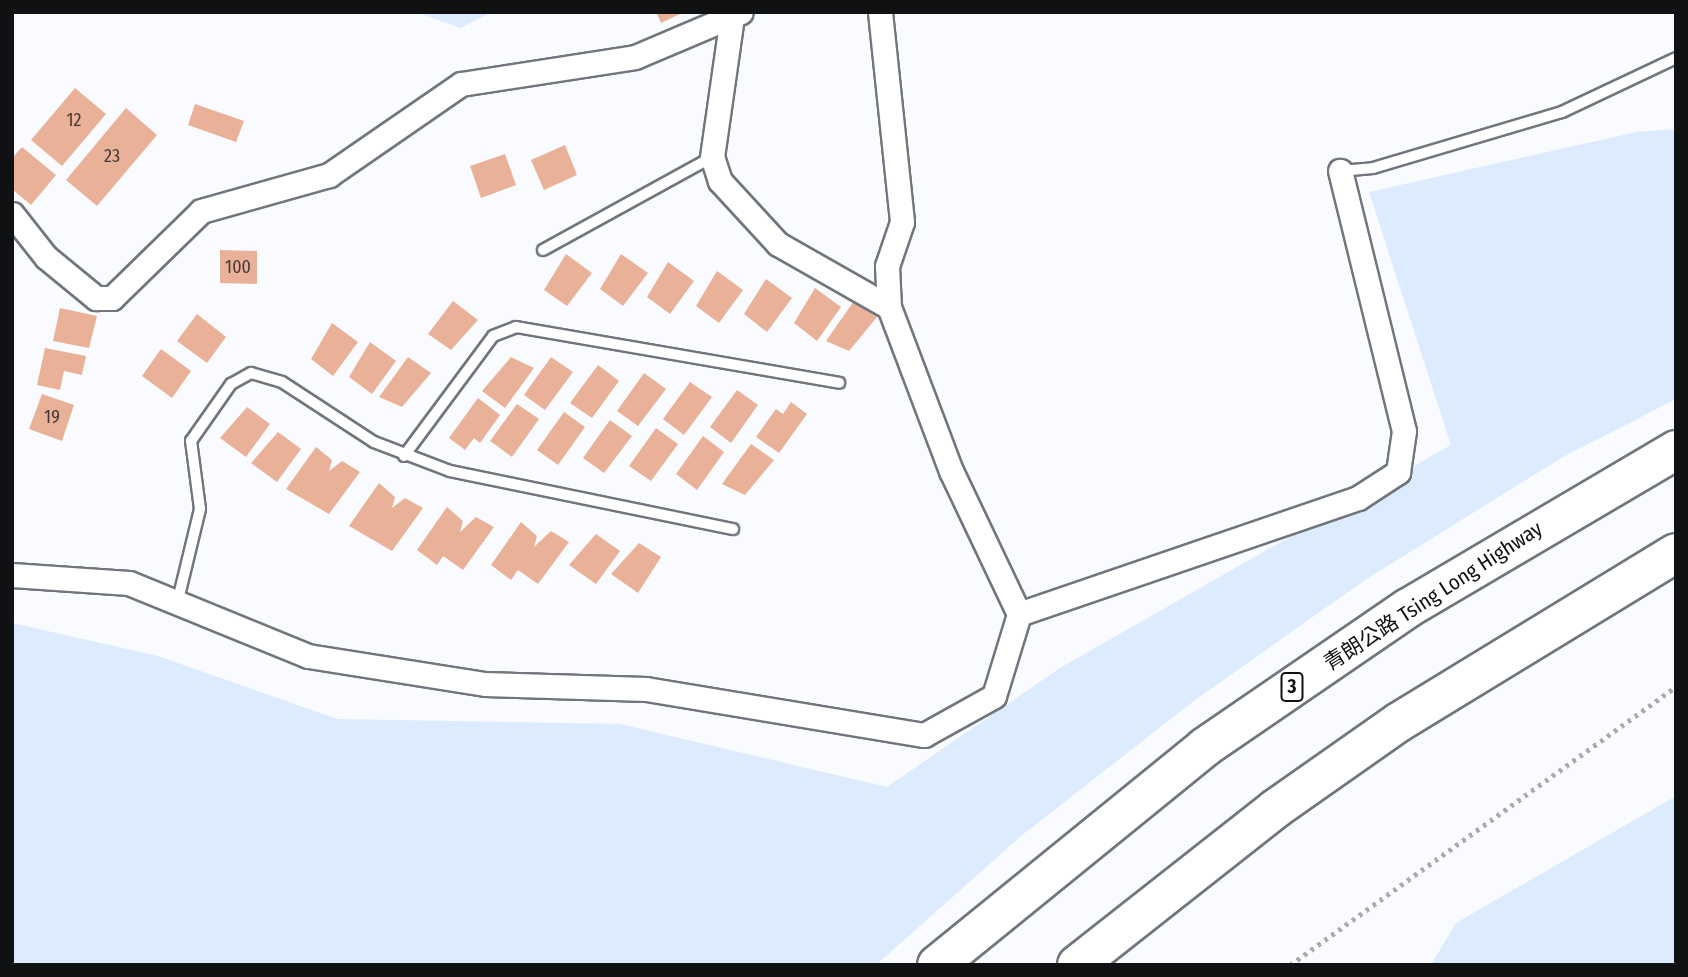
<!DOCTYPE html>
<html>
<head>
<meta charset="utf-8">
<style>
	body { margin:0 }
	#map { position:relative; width:1688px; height:977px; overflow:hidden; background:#f9fbfe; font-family:"Fira Sans Condensed","Noto Sans TC",sans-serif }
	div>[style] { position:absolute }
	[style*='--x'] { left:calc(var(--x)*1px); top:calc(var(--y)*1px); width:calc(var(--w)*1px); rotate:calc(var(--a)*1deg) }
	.green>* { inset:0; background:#dcebfe }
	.building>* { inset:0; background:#eab199 }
	.path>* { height:4.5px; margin-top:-2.25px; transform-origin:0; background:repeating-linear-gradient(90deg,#a9abad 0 3.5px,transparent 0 8.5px) }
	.roads { filter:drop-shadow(2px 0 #71767d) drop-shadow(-2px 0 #71767d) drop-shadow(0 2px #71767d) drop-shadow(0 -2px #71767d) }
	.service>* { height:10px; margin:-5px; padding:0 5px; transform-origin:5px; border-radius:5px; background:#fff }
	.minor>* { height:23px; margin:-11.5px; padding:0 11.5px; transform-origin:11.5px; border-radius:11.5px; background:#fff }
	.motorway>* { height:38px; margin:-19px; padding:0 19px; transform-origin:19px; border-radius:19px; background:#fff }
	span { translate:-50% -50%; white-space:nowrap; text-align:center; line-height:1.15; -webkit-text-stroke:7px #fff; paint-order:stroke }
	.number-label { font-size:18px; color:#463934 }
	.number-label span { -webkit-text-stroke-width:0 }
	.shield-label span { padding:2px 5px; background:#fff; border:2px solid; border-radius:5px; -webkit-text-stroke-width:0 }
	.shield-label { font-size:19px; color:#0f1113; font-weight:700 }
	.street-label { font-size:21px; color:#0f1113 }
	.frame { position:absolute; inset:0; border:14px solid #0f1113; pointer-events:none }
</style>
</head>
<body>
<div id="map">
	<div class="green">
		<div style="clip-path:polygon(416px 12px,492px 12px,460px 28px)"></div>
		<div style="clip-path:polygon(1676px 129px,1676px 399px,1563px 457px,1368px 578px,1195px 700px,1021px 836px,876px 965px,12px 965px,12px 623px,158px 656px,337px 719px,620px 724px,887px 787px,1060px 668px,1451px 445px,1369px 192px,1637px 132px)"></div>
		<div style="clip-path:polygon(1676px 796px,1676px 965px,1431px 965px,1456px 923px)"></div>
	</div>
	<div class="building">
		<div style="clip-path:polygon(656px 12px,684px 12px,661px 23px)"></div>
		<div style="clip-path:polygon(75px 88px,106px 114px,62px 166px,31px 140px)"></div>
		<div style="clip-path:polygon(195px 104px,244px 121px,236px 142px,188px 125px)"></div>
		<div style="clip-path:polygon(126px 108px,157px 135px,97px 206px,66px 180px)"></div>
		<div style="clip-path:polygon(565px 145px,577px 175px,544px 190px,531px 160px)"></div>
		<div style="clip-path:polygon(22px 147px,56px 175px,31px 205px,12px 189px,12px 158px)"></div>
		<div style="clip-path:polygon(505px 154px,516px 185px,481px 198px,470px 166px)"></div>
		<div style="clip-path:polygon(220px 250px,257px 251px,257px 284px,220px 283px)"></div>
		<div style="clip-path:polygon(566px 254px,592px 273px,567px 306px,544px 290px)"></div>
		<div style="clip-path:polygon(621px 254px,648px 273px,623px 306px,600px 289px)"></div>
		<div style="clip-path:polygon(668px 262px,694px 281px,670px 314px,647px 297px)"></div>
		<div style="clip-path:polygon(717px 271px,743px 290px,719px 323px,696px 306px)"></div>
		<div style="clip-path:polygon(766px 279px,792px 298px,767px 332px,744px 314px)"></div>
		<div style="clip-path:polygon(815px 288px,841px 307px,817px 341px,794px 323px)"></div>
		<div style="clip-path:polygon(453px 301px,478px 320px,451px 350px,428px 334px)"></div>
		<div style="clip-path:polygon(854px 301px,877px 317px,849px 351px,826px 341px)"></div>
		<div style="clip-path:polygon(60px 308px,97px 316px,89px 348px,53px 341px)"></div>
		<div style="clip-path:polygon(197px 314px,226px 337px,207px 363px,177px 341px)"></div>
		<div style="clip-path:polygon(332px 323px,358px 342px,333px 376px,311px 359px)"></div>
		<div style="clip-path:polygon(370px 342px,396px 361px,372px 394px,349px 377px)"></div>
		<div style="clip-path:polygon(45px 348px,86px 356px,82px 375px,64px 371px,60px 390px,37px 385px)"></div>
		<div style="clip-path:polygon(161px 349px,191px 371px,172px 398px,142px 376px)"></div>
		<div style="clip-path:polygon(408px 357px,431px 373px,402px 407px,379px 397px)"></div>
		<div style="clip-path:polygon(511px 357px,534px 368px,505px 408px,482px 391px)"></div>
		<div style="clip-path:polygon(551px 357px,573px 372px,545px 410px,524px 395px)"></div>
		<div style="clip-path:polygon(598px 365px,619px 381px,592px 418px,570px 403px)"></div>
		<div style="clip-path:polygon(644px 373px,666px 389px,638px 426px,617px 411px)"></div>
		<div style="clip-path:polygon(690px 382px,712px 397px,684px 435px,663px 419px)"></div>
		<div style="clip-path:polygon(737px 390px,758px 405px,731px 443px,710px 427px)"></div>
		<div style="clip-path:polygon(42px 394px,74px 405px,62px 441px,29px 429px)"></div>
		<div style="clip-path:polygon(478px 398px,500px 415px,480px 443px,474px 438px,465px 450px,449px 438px)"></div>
		<div style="clip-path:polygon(791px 402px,807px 414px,779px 453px,756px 437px,776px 409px,783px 414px)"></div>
		<div style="clip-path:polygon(517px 404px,539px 419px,512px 457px,490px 441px)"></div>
		<div style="clip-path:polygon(247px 407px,270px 424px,246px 457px,220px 438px)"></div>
		<div style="clip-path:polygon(564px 412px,585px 427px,558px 465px,537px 450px)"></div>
		<div style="clip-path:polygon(610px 420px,632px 436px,604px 473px,583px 458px)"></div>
		<div style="clip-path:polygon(656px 428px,678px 444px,651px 481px,629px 466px)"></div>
		<div style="clip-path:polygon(278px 432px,301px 449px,277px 482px,251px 463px)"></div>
		<div style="clip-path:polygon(703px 436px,724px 452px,697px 490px,676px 474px)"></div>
		<div style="clip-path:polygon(751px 444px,774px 460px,745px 495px,722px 484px)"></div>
		<div style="clip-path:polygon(316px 447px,332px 460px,329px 471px,342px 461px,360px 472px,329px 514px,286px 489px)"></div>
		<div style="clip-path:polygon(379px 483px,395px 497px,392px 508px,405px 498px,423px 508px,392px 551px,349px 526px)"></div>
		<div style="clip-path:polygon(447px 507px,463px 521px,460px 532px,476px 517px,494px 527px,463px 570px,443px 556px,437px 565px,417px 550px)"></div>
		<div style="clip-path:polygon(521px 522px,537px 536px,534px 547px,551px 531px,569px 542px,538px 584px,518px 570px,511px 580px,491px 565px)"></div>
		<div style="clip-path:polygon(596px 534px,620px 551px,596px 584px,569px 565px)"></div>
		<div style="clip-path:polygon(639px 543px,661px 557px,638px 593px,611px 574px)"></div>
	</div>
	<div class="path">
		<div style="--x:1290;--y:965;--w:476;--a:-35.8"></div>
	</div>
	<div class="roads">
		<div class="service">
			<div style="--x:1340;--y:171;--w:33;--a:-5"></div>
			<div style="--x:1373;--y:168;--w:197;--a:-16.5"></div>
			<div style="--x:1562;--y:112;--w:126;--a:-25.3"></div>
			<div style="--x:543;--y:250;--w:193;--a:-28.8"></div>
			<div style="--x:404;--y:456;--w:149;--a:-53.4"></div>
			<div style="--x:493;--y:336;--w:25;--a:-21"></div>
			<div style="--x:516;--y:327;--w:328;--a:9.8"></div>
			<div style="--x:178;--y:600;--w:94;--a:-76.4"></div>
			<div style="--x:200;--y:509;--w:69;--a:-97.5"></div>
			<div style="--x:191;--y:441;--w:70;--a:-54.9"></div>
			<div style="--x:231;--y:384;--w:23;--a:-29"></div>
			<div style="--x:251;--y:373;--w:32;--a:16"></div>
			<div style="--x:282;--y:382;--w:110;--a:33.1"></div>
			<div style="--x:374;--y:442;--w:81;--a:20.9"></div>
			<div style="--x:450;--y:471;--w:289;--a:11.6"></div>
		</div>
		<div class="minor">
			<div style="--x:880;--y:12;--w:211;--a:84"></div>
			<div style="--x:902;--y:222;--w:46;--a:108.8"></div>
			<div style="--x:887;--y:266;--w:41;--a:87.2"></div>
			<div style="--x:12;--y:214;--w:55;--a:51.7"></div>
			<div style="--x:46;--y:257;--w:65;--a:39.4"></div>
			<div style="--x:96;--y:298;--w:16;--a:0"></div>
			<div style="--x:112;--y:298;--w:124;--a:-44.3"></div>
			<div style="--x:201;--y:211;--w:133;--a:-15.7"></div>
			<div style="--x:329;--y:175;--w:160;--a:-34.6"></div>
			<div style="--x:461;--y:84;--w:176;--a:-8.8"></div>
			<div style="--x:635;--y:57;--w:115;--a:-23"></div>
			<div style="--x:12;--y:575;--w:117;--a:3.9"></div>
			<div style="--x:129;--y:583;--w:193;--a:22.2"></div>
			<div style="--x:308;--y:656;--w:179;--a:9"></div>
			<div style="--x:485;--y:684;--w:161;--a:1.8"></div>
			<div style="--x:646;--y:689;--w:282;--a:9.4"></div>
			<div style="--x:924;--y:735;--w:80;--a:-29.1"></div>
			<div style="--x:994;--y:696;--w:86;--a:-73"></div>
			<div style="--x:1019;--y:614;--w:158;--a:-115.4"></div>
			<div style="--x:951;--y:471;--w:175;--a:-110.7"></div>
			<div style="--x:889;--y:307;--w:128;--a:-150.4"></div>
			<div style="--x:778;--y:244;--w:86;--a:-132.6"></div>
			<div style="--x:720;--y:181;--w:25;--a:-108"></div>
			<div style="--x:712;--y:157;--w:141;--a:-81.9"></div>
			<div style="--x:1019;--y:614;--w:358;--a:-18.9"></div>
			<div style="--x:1358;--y:498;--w:48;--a:-33"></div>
			<div style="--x:1398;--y:472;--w:41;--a:-81.7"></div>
			<div style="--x:1404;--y:431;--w:268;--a:-103.8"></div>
		</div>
		<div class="motorway">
			<div style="--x:937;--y:965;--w:345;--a:-39.1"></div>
			<div style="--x:1205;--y:747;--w:246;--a:-34.4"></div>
			<div style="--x:1408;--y:608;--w:311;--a:-30.5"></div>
			<div style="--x:1077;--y:965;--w:252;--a:-38.2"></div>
			<div style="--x:1275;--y:809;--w:151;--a:-35.1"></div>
			<div style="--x:1399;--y:722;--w:324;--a:-31.4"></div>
		</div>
	</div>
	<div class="number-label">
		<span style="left:74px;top:120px">12</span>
		<span style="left:112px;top:156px">23</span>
		<span style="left:238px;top:267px">100</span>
		<span style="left:52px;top:417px">19</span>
	</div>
	<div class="shield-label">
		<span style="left:1292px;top:687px">3</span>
	</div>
	<div class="street-label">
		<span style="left:1433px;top:596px;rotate:-33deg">青朗公路 Tsing Long Highway</span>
	</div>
	<div class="frame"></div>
</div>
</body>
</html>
